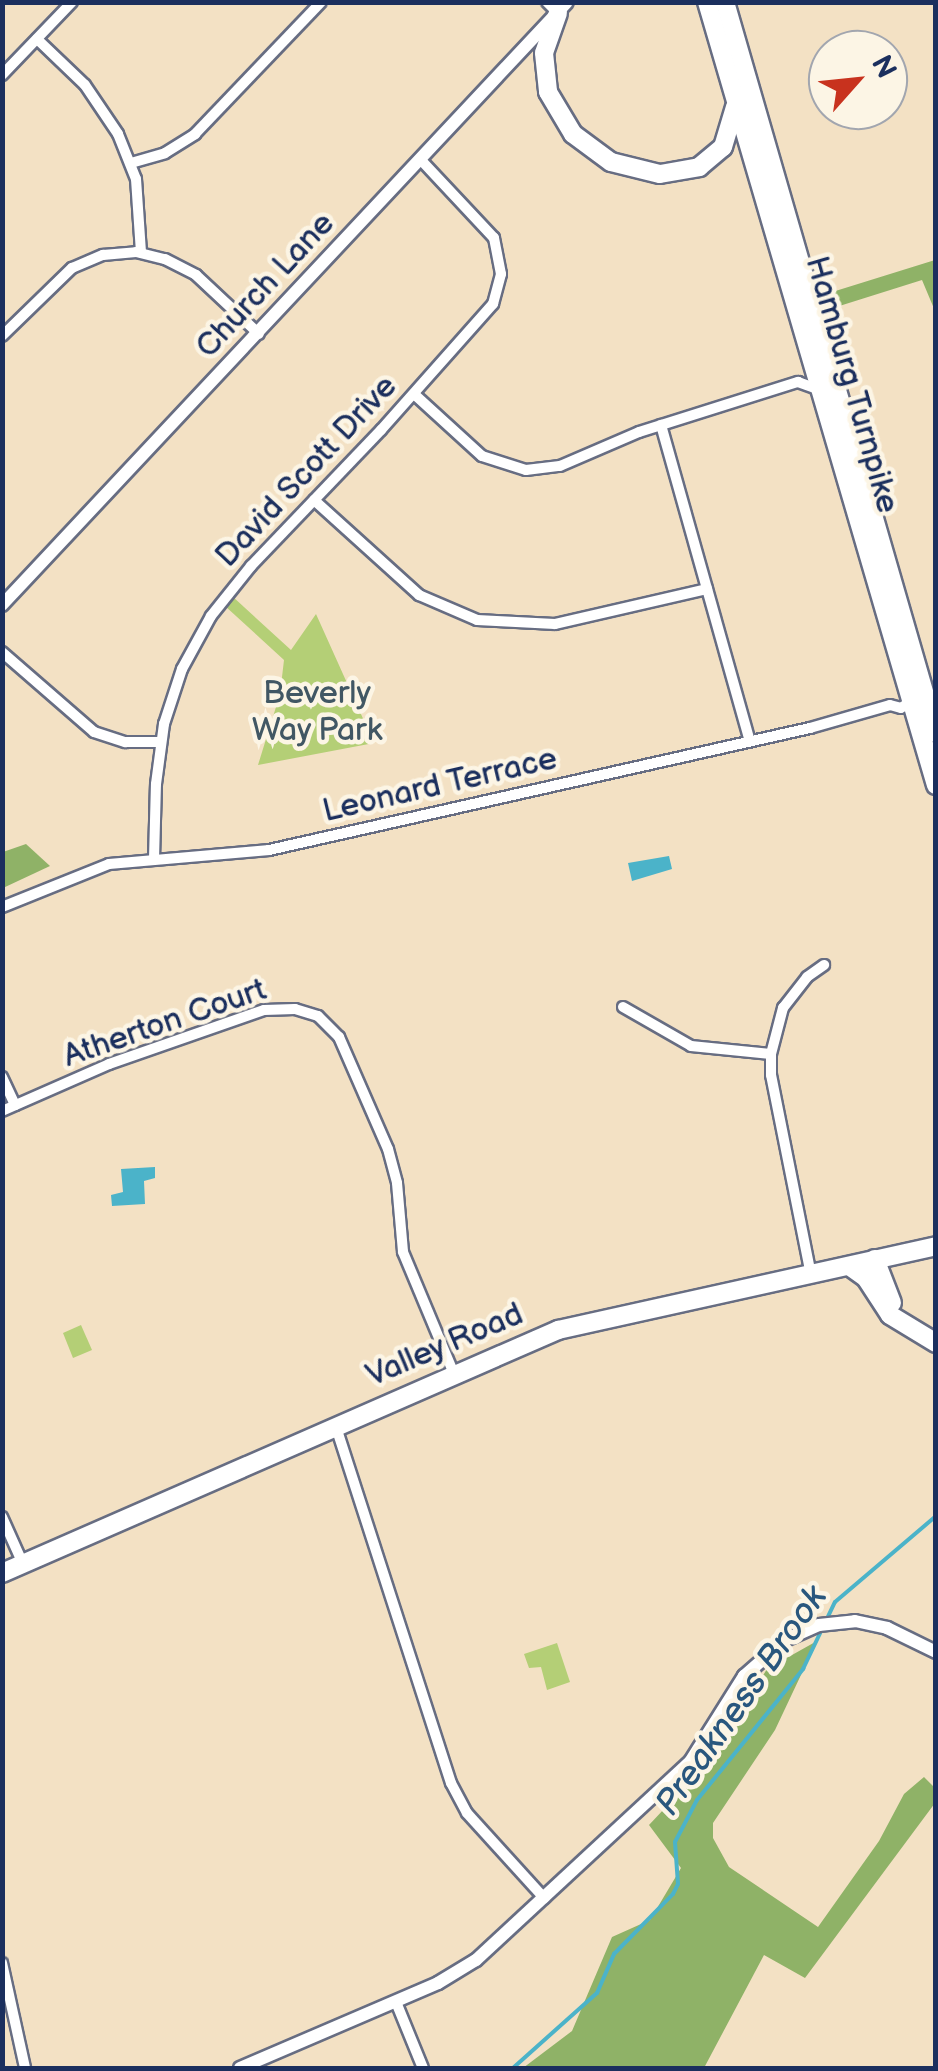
<!DOCTYPE html>
<html>
<head>
<meta charset="utf-8">
<style>
	body { margin:0 }
	#map { position:relative; width:938px; height:2071px; overflow:hidden; background:#f3e1c4; font-family:"Balsamiq Sans",sans-serif }
	div>[style] { position:absolute }
	[style*='--x'] { left:calc(var(--x)*1px); top:calc(var(--y)*1px); width:calc(var(--w)*1px); rotate:calc(var(--a)*1deg) }
	.green>* { inset:0; background:#b4cf76 }
	.forest>* { inset:0; background:#8fb267 }
	.water>* { inset:0; background:#4bb3c9 }
	.stream>* { height:4px; margin:-2px; padding:0 2px; transform-origin:2px; border-radius:2px; background:#4bb3c9 }
	.roads { filter:drop-shadow(2px 0 #676d82) drop-shadow(-2px 0 #676d82) drop-shadow(0 2px #676d82) drop-shadow(0 -2px #676d82) }
	.minor>* { height:10px; margin:-5px; padding:0 5px; transform-origin:5px; border-radius:5px; background:#fff }
	.tertiary>* { height:12px; margin:-6px; padding:0 6px; transform-origin:6px; border-radius:6px; background:#fff }
	.primary>* { height:18px; margin:-9px; padding:0 9px; transform-origin:9px; border-radius:9px; background:#fff }
	span { translate:-50% -50%; white-space:nowrap; text-align:center; line-height:1.15; -webkit-text-stroke:9px #fcf5e5; paint-order:stroke }
	.street-label { font-size:32px; color:#1b2f5e }
	.park-label { font-size:32px; color:#415764 }
	.water-label { font-size:35px; color:#29577e; font-style:italic }
	.frame { position:absolute; inset:0; border:5px solid #1b2f5e; pointer-events:none }
	.north { position:absolute; left:808px; top:30px; width:100px; height:100px; box-sizing:border-box; background:#fcf5e5; border:2px solid #a2a6af; border-radius:50%; rotate:63deg; font-size:28px; font-weight:700; line-height:40px; text-align:center; color:#1b2f5e }
	.north::after { content:''; display:block; margin:auto; width:35px; height:45px; background:#c8321e; clip-path:polygon(50% 0,100% 100%,50% 72%,0 100%) }
</style>
</head>
<body>
<div id="map">
	<div class="green">
		<div style="clip-path:polygon(232px 596px,291px 650px,316px 614px,374px 743px,258px 765px,280px 694px,284px 660px,225px 606px)"></div>
		<div style="clip-path:polygon(81px 1325px,92px 1350px,73px 1358px,63px 1333px)"></div>
		<div style="clip-path:polygon(557px 1643px,570px 1682px,547px 1690px,541px 1667px,529px 1668px,524px 1654px)"></div>
	</div>
	<div class="forest">
		<div style="clip-path:polygon(935px 260px,935px 311px,922px 280px,833px 308px,829px 293px)"></div>
		<div style="clip-path:polygon(26px 844px,50px 866px,3px 888px,3px 852px)"></div>
		<div style="clip-path:polygon(817px 1641px,775px 1730px,713px 1823px,713px 1838px,729px 1867px,818px 1927px,879px 1841px,904px 1794px,924px 1777px,935px 1788px,935px 1803px,805px 1978px,764px 1955px,704px 2068px,523px 2068px,572px 2031px,612px 1937px,650px 1920px,681px 1868px,649px 1825px,711px 1759px,767px 1669px)"></div>
	</div>
	<div class="water">
		<div style="clip-path:polygon(669px 856px,672px 869px,632px 881px,628px 863px)"></div>
		<div style="clip-path:polygon(155px 1167px,155px 1178px,144px 1181px,145px 1204px,112px 1206px,111px 1195px,123px 1192px,121px 1169px)"></div>
	</div>
	<div class="stream">
		<div style="--x:513;--y:2068;--w:113;--a:-41.8"></div>
		<div style="--x:597;--y:1993;--w:43;--a:-66.4"></div>
		<div style="--x:614;--y:1954;--w:84;--a:-45.5"></div>
		<div style="--x:673;--y:1894;--w:11;--a:-63"></div>
		<div style="--x:678;--y:1884;--w:42;--a:-94.1"></div>
		<div style="--x:675;--y:1842;--w:47;--a:-62.4"></div>
		<div style="--x:697;--y:1800;--w:169;--a:-51"></div>
		<div style="--x:803;--y:1669;--w:74;--a:-64.5"></div>
		<div style="--x:835;--y:1602;--w:133;--a:-40.4"></div>
	</div>
	<div class="roads">
		<div class="minor">
			<div style="--x:547;--y:2;--w:16;--a:45"></div>
			<div style="--x:37;--y:39;--w:66;--a:43.8"></div>
			<div style="--x:85;--y:85;--w:59;--a:56"></div>
			<div style="--x:118;--y:134;--w:48;--a:68.2"></div>
			<div style="--x:136;--y:179;--w:74;--a:86.1"></div>
			<div style="--x:2;--y:75;--w:101;--a:-46.2"></div>
			<div style="--x:131;--y:163;--w:35;--a:-16"></div>
			<div style="--x:165;--y:153;--w:36;--a:-32"></div>
			<div style="--x:195;--y:134;--w:182;--a:-46.3"></div>
			<div style="--x:2;--y:336;--w:98;--a:-44.2"></div>
			<div style="--x:72;--y:268;--w:34;--a:-23"></div>
			<div style="--x:103;--y:255;--w:33;--a:-5"></div>
			<div style="--x:136;--y:252;--w:30;--a:14"></div>
			<div style="--x:165;--y:259;--w:35;--a:27"></div>
			<div style="--x:196;--y:275;--w:86;--a:43.1"></div>
			<div style="--x:414;--y:394;--w:92;--a:42.4"></div>
			<div style="--x:482;--y:456;--w:46;--a:17.7"></div>
			<div style="--x:526;--y:470;--w:34;--a:-7"></div>
			<div style="--x:560;--y:466;--w:86;--a:-23.3"></div>
			<div style="--x:639;--y:432;--w:167;--a:-17.5"></div>
			<div style="--x:798;--y:382;--w:23;--a:20"></div>
			<div style="--x:661;--y:425;--w:328;--a:74.3"></div>
			<div style="--x:314;--y:500;--w:142;--a:42.1"></div>
			<div style="--x:419;--y:595;--w:63;--a:23.3"></div>
			<div style="--x:477;--y:620;--w:78;--a:2.9"></div>
			<div style="--x:555;--y:624;--w:156;--a:-13"></div>
			<div style="--x:2;--y:652;--w:122;--a:41"></div>
			<div style="--x:94;--y:732;--w:33;--a:18"></div>
			<div style="--x:125;--y:742;--w:36;--a:0"></div>
			<div style="--x:154;--y:859;--w:75;--a:-88.5"></div>
			<div style="--x:156;--y:784;--w:61;--a:-82.4"></div>
			<div style="--x:164;--y:724;--w:58;--a:-71.9"></div>
			<div style="--x:182;--y:669;--w:60;--a:-61.3"></div>
			<div style="--x:211;--y:616;--w:64;--a:-51.3"></div>
			<div style="--x:251;--y:566;--w:188;--a:-46.3"></div>
			<div style="--x:381;--y:430;--w:169;--a:-48.4"></div>
			<div style="--x:493;--y:304;--w:31;--a:-75"></div>
			<div style="--x:501;--y:274;--w:37;--a:-101"></div>
			<div style="--x:494;--y:238;--w:105;--a:-133.1"></div>
			<div style="--x:2;--y:907;--w:115;--a:-21.9"></div>
			<div style="--x:109;--y:864;--w:161;--a:-5"></div>
			<div style="--x:269;--y:850;--w:555;--a:-12.71"></div>
			<div style="--x:810;--y:728;--w:83;--a:-16"></div>
			<div style="--x:890;--y:705;--w:11;--a:15"></div>
			<div style="--x:901;--y:708;--w:12;--a:-35"></div>
			<div style="--x:623;--y:1007;--w:78;--a:29.8"></div>
			<div style="--x:691;--y:1046;--w:80;--a:5.7"></div>
			<div style="--x:2;--y:1077;--w:31;--a:65"></div>
			<div style="--x:2;--y:1111;--w:117;--a:-23.7"></div>
			<div style="--x:109;--y:1064;--w:164;--a:-19.2"></div>
			<div style="--x:264;--y:1010;--w:31;--a:-2"></div>
			<div style="--x:295;--y:1009;--w:24;--a:17"></div>
			<div style="--x:318;--y:1016;--w:30;--a:45"></div>
			<div style="--x:339;--y:1037;--w:122;--a:66.4"></div>
			<div style="--x:388;--y:1149;--w:35;--a:75"></div>
			<div style="--x:397;--y:1183;--w:69;--a:85"></div>
			<div style="--x:403;--y:1252;--w:132;--a:67.3"></div>
			<div style="--x:811;--y:1275;--w:204;--a:-101.3"></div>
			<div style="--x:771;--y:1075;--w:21;--a:-90"></div>
			<div style="--x:771;--y:1054;--w:48;--a:-75.4"></div>
			<div style="--x:783;--y:1008;--w:39;--a:-52"></div>
			<div style="--x:807;--y:977;--w:21;--a:-35"></div>
			<div style="--x:336;--y:1427;--w:374;--a:72.1"></div>
			<div style="--x:451;--y:1783;--w:34;--a:62"></div>
			<div style="--x:467;--y:1813;--w:115;--a:47.8"></div>
			<div style="--x:2;--y:1517;--w:51;--a:65.9"></div>
			<div style="--x:2;--y:1963;--w:107;--a:77.6"></div>
			<div style="--x:396;--y:2002;--w:71;--a:67.8"></div>
		</div>
		<div class="tertiary">
			<div style="--x:2;--y:605;--w:826;--a:-46.86"></div>
			<div style="--x:240;--y:2068;--w:215;--a:-23.2"></div>
			<div style="--x:438;--y:1983;--w:44;--a:-31.2"></div>
			<div style="--x:476;--y:1960;--w:292;--a:-42.8"></div>
			<div style="--x:690;--y:1762;--w:102;--a:-57.9"></div>
			<div style="--x:744;--y:1676;--w:55;--a:-41.3"></div>
			<div style="--x:785;--y:1640;--w:37;--a:-24"></div>
			<div style="--x:819;--y:1625;--w:36;--a:-6"></div>
			<div style="--x:855;--y:1621;--w:33;--a:12"></div>
			<div style="--x:887;--y:1628;--w:55;--a:26.1"></div>
		</div>
		<div class="primary">
			<div style="--x:707;--y:2;--w:816;--a:73.7"></div>
			<div style="--x:725;--y:2;--w:761;--a:73.9"></div>
			<div style="--x:558;--y:13;--w:42;--a:109.3"></div>
			<div style="--x:544;--y:53;--w:39;--a:84"></div>
			<div style="--x:548;--y:92;--w:49;--a:59.2"></div>
			<div style="--x:573;--y:134;--w:47;--a:36.4"></div>
			<div style="--x:611;--y:162;--w:50;--a:13.8"></div>
			<div style="--x:660;--y:174;--w:40;--a:-10"></div>
			<div style="--x:699;--y:167;--w:31;--a:-40"></div>
			<div style="--x:723;--y:147;--w:42;--a:-73.3"></div>
			<div style="--x:875;--y:1259;--w:47;--a:68.9"></div>
			<div style="--x:849;--y:1266;--w:21;--a:35"></div>
			<div style="--x:866;--y:1278;--w:44;--a:57"></div>
			<div style="--x:890;--y:1315;--w:54;--a:31.3"></div>
			<div style="--x:2;--y:1573;--w:607;--a:-23.61"></div>
			<div style="--x:558;--y:1330;--w:387;--a:-12.5"></div>
		</div>
	</div>
	<div class="street-label">
		<span style="left:266px;top:286px;rotate:-47deg">Church Lane</span>
		<span style="left:851px;top:385px;rotate:74deg">Hamburg Turnpike</span>
		<span style="left:307px;top:472px;rotate:-47deg">David Scott Drive</span>
		<span style="left:440px;top:786px;rotate:-13deg">Leonard Terrace</span>
		<span style="left:165px;top:1024px;rotate:-19deg">Atherton Court</span>
		<span style="left:445px;top:1346px;rotate:-23deg">Valley Road</span>
	</div>
	<div class="park-label">
		<span style="left:317px;top:713px">Beverly<br>Way Park</span>
	</div>
	<div class="water-label">
		<span style="left:742px;top:1701px;rotate:-55deg">Preakness Brook</span>
	</div>
	<div class="frame"></div>
	<div class="north">N</div>
</div>
</body>
</html>
